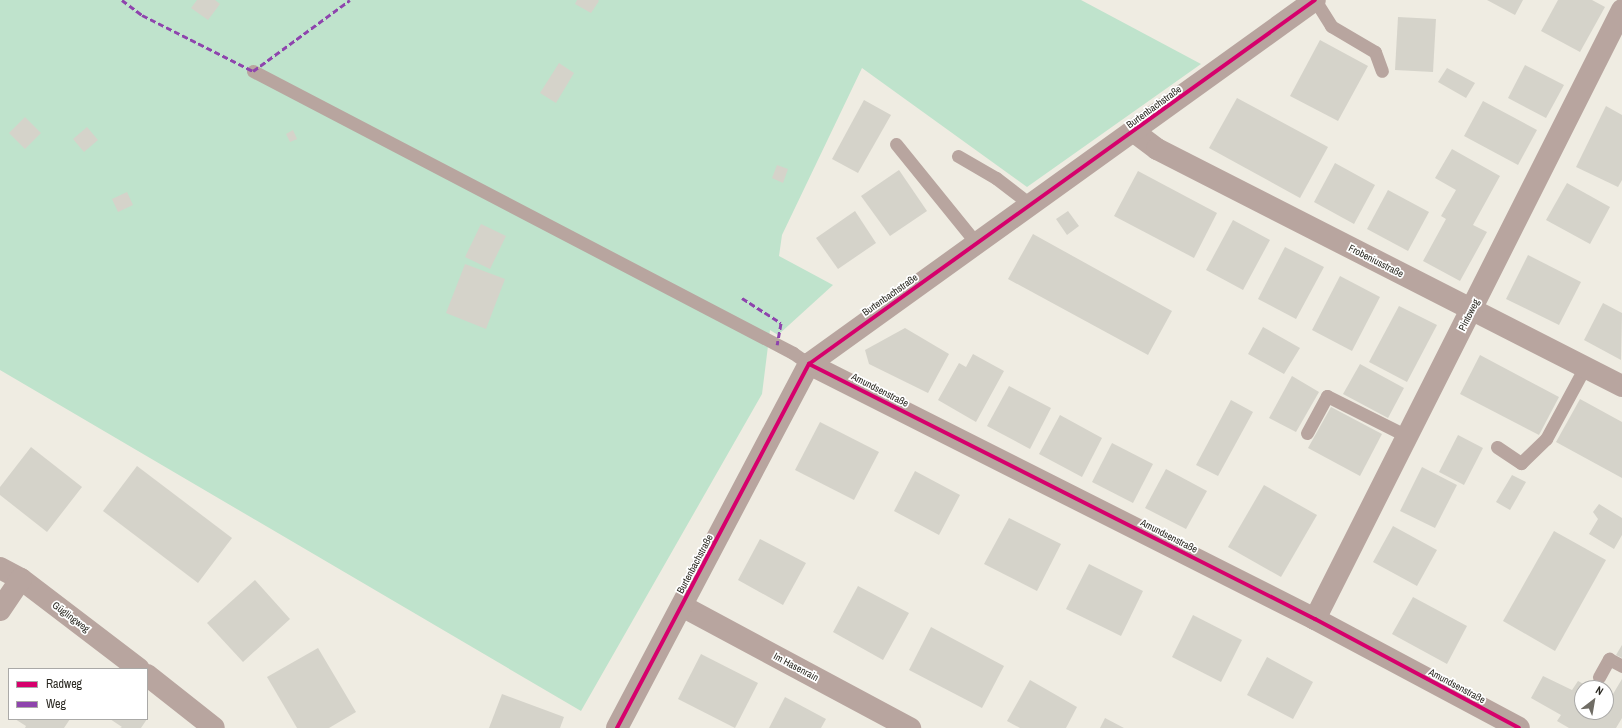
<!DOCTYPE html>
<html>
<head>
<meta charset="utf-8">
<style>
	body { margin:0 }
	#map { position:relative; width:1622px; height:728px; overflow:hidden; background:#efece2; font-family:"Archivo Narrow",sans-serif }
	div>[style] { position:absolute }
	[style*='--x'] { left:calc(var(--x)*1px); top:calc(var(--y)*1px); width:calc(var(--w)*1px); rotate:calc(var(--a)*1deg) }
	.green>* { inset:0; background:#bfe3cc }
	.building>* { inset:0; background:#d5d3ca }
	.lane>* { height:13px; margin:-6.5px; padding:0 6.5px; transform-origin:6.5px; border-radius:6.5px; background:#b8a59f }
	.street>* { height:22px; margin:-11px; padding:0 11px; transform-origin:11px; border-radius:11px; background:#b8a59f }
	.quiet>* { height:3px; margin-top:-1.5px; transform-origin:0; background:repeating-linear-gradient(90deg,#8e44ad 0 6px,transparent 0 9px) }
	.cycleway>* { height:4px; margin:-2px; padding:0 2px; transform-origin:2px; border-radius:2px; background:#d6006c }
	span { translate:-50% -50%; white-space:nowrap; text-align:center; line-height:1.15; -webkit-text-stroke:3.5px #fff; paint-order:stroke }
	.street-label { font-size:10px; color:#2b2922 }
	.legend { position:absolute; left:8px; top:668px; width:140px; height:52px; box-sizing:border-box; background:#fff; border:1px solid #aaa9a7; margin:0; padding:5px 7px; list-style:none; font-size:12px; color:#2b2922 }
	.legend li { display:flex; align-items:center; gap:8px; height:20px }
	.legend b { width:20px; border:1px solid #aaa9a7 }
	.north { position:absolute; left:1574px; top:680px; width:40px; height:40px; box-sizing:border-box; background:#fff; border:1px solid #aaa9a7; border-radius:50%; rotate:31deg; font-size:11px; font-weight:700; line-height:16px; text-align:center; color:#2b2922 }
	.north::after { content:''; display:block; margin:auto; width:14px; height:18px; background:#706d65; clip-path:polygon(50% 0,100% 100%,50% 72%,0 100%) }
</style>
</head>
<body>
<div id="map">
	<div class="green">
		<div style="clip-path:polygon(0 0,1081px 0,1201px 64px,1027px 187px,862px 68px,782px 235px,779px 256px,833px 285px,778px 335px,770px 330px,762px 394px,581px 711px,0 370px)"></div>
	</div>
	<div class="building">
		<div style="clip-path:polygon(197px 0,215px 0,220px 4px,208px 20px,191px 8px)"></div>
		<div style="clip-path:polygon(577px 0,598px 0,599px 1px,591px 13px,575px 4px)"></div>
		<div style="clip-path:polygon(1487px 0,1523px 0,1515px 15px)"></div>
		<div style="clip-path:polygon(1558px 0,1592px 0,1605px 7px,1580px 52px,1541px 31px)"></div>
		<div style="clip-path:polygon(1398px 17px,1436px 19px,1433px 72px,1395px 70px)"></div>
		<div style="clip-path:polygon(1320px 40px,1368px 66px,1338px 121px,1290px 96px)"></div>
		<div style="clip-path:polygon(559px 63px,574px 73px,556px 103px,540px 93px)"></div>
		<div style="clip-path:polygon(1525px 65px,1564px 85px,1546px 118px,1508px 98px)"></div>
		<div style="clip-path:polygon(1447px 68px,1475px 83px,1466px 98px,1438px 82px)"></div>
		<div style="clip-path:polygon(1237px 98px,1328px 147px,1300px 198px,1209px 148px)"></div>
		<div style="clip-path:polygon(864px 100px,891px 115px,858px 173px,832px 159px)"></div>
		<div style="clip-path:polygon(1483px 101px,1537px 130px,1518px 165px,1464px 136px)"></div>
		<div style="clip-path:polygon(1606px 106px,1622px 115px,1622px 180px,1618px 187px,1576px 167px)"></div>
		<div style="clip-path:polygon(25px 117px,41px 133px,25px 149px,9px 133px)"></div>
		<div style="clip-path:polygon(87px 127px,98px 140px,84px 152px,73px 139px)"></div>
		<div style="clip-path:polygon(293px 130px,297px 139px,290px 142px,286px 134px)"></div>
		<div style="clip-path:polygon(1452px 149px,1500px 176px,1473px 225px,1487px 232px,1460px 281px,1423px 261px,1446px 219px,1441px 216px,1456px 190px,1435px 178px)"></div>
		<div style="clip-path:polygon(1335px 163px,1375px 185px,1354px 224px,1314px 202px)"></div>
		<div style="clip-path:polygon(777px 165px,788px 169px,783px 183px,772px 178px)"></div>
		<div style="clip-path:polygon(899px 170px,927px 211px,890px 236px,861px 196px)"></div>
		<div style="clip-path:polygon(1138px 171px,1217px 213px,1194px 258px,1114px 216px)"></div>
		<div style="clip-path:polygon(1567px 183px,1610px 207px,1590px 244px,1546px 220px)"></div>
		<div style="clip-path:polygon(1388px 190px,1429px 212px,1408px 251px,1367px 229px)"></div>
		<div style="clip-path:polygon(127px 192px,133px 205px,118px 212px,112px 199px)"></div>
		<div style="clip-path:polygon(855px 211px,876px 243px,838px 269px,816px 238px)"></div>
		<div style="clip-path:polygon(1068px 211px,1079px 226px,1067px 235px,1056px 219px)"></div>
		<div style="clip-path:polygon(1233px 220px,1270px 240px,1243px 290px,1206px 270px)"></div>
		<div style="clip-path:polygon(481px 224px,506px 236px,490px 269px,465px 257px)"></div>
		<div style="clip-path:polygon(1033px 234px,1172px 311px,1148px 355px,1008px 279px)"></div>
		<div style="clip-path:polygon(1285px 247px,1324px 267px,1296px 319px,1258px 299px)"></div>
		<div style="clip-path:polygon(1528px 255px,1581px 282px,1559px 325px,1506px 299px)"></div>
		<div style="clip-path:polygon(465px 264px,505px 279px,486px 329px,446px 313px)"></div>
		<div style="clip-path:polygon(1340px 276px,1380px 297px,1352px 351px,1312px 330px)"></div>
		<div style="clip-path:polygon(1603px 303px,1622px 313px,1621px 360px,1584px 340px)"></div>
		<div style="clip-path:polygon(1399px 306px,1437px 325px,1407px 382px,1369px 362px)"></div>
		<div style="clip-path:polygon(1263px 327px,1300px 348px,1284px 374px,1248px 354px)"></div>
		<div style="clip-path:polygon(905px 328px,949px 354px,928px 393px,869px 364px,865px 350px)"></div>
		<div style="clip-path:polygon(973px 354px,1004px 371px,976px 422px,938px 400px,959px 363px,966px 367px)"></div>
		<div style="clip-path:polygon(1480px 355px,1559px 397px,1539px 435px,1460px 394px)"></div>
		<div style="clip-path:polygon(1360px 364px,1404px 388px,1388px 418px,1343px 394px)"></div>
		<div style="clip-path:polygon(1292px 376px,1319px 392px,1296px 432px,1269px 418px)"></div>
		<div style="clip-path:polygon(1009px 386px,1051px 408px,1030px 449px,987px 426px)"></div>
		<div style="clip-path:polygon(1580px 399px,1622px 422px,1622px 478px,1556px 442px)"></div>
		<div style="clip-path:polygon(1231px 400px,1253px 412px,1218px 476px,1196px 465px)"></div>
		<div style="clip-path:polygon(1331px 407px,1382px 434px,1360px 476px,1308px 448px)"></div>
		<div style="clip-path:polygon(1060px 415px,1102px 438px,1082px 477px,1039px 454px)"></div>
		<div style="clip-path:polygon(820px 422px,879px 452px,854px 500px,795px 470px)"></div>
		<div style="clip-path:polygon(1458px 435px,1483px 448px,1464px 485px,1439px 472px)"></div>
		<div style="clip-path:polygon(1112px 443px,1153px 464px,1133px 503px,1092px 482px)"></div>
		<div style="clip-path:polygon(31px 447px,82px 487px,47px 532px,0 495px,0 487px)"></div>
		<div style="clip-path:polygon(137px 466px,232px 538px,198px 583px,103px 511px)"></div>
		<div style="clip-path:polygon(1422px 467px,1457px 485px,1435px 528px,1400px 511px)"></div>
		<div style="clip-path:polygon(1166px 469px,1207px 491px,1186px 529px,1145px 508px)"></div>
		<div style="clip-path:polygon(915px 471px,960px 495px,939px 535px,894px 511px)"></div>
		<div style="clip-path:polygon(1512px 475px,1526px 482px,1510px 510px,1496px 502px)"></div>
		<div style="clip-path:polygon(1264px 485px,1317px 515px,1281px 577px,1228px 547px)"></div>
		<div style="clip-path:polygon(1599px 504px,1622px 518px,1622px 535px,1614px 549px,1589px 534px,1598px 519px,1593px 512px)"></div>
		<div style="clip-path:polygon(1009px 518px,1061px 544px,1037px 591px,984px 564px)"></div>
		<div style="clip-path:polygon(1393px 526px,1437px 550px,1417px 586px,1373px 562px)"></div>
		<div style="clip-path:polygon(1554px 531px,1606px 560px,1555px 651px,1503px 621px)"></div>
		<div style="clip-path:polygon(760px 539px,806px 563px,783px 605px,738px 580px)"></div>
		<div style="clip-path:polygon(1089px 564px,1143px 591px,1121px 636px,1066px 609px)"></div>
		<div style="clip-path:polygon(255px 580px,290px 619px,243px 662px,207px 623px)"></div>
		<div style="clip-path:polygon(858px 586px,909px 613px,883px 660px,833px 632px)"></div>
		<div style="clip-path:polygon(1413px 597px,1467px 626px,1447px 664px,1392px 634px)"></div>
		<div style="clip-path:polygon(1193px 615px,1242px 640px,1221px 682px,1172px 657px)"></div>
		<div style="clip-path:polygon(931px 627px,1004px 666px,982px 708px,909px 670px)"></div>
		<div style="clip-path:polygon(1622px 645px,1622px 658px,1616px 655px)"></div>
		<div style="clip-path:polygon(318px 648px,356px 712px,329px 728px,297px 728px,267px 677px)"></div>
		<div style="clip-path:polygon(701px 654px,758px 683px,735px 728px,678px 699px)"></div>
		<div style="clip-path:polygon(1267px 657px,1313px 682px,1293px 719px,1247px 695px)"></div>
		<div style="clip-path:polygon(1543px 676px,1572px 690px,1578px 681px,1591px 688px,1582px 688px,1582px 712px,1606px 712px,1606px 697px,1610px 699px,1622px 679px,1622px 718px,1616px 728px,1569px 728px,1557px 721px,1561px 715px,1531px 698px)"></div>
		<div style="clip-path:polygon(1030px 680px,1077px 707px,1066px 728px,1020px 728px,1007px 721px)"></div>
		<div style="clip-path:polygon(502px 694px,564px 717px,560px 728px,489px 728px)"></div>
		<div style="clip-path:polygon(785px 697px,826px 719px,821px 728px,769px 728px)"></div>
		<div style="clip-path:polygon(1105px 718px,1124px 728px,1100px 728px)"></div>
		<div style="clip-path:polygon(15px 719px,70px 719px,64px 728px,25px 728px,26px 726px)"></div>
		<div style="clip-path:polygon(110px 719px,147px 719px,141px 728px,120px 728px,122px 727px)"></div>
	</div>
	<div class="lane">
		<div style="--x:1315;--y:0;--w:31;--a:58"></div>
		<div style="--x:1331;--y:26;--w:51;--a:30.6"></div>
		<div style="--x:1375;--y:52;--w:20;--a:70"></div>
		<div style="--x:253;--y:71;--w:609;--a:27.57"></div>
		<div style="--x:793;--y:353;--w:19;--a:35"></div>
		<div style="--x:896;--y:144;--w:129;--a:51"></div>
		<div style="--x:958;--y:156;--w:44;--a:30.1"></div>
		<div style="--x:996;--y:178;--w:44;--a:37.6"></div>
		<div style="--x:1307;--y:433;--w:42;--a:-61.6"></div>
		<div style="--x:1327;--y:396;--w:89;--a:26.6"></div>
		<div style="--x:1497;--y:447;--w:29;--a:34"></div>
		<div style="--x:1521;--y:463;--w:35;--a:-44"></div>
		<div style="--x:1546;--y:439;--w:82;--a:-61.6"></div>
		<div style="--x:1599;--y:677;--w:21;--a:-61"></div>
		<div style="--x:1609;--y:659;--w:15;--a:28"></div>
	</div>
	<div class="street">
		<div style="--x:1133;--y:131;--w:30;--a:37"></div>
		<div style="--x:1157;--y:149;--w:522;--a:27.01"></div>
		<div style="--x:809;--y:364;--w:567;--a:26.75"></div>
		<div style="--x:1315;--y:619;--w:231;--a:28.1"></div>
		<div style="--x:0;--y:568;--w:24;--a:28"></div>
		<div style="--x:21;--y:579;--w:148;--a:37.3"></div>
		<div style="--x:682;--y:606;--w:259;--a:28.2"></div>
		<div style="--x:0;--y:610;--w:37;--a:-56"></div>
		<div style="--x:1315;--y:619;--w:682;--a:-63.25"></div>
		<div style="--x:147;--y:675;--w:85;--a:38.3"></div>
		<div style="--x:617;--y:728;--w:412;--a:-62.2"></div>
		<div style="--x:809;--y:364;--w:623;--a:-35.73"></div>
	</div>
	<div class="quiet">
		<div style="--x:122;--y:0;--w:25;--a:37"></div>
		<div style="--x:142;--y:15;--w:124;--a:26.8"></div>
		<div style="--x:253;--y:71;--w:120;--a:-36.2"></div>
		<div style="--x:742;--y:298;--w:46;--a:32.7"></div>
		<div style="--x:781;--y:323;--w:22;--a:100"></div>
	</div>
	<div class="cycleway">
		<div style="--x:809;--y:364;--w:567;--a:26.75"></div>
		<div style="--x:1315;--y:619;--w:231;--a:28.1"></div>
		<div style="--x:617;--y:728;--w:412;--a:-62.2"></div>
		<div style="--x:809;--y:364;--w:623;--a:-35.73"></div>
	</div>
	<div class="street-label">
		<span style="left:1154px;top:107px;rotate:-36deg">Burtenbachstraße</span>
		<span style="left:1376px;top:261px;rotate:27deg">Frobeniusstraße</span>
		<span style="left:890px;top:295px;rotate:-35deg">Burtenbachstraße</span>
		<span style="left:1469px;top:315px;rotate:-63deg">Pintoweg</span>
		<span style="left:880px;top:390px;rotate:27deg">Amundsenstraße</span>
		<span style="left:1169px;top:536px;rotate:27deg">Amundsenstraße</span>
		<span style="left:695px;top:564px;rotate:-62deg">Burtenbachstraße</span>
		<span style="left:71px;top:617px;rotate:37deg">Güglingweg</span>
		<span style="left:796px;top:667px;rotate:28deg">Im Hasenrain</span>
		<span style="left:1457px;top:686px;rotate:28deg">Amundsenstraße</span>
	</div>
	<ul class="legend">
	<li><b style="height:5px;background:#d6006c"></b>Radweg</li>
	<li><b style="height:5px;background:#8e44ad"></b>Weg</li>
	</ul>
	<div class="north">N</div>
</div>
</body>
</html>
